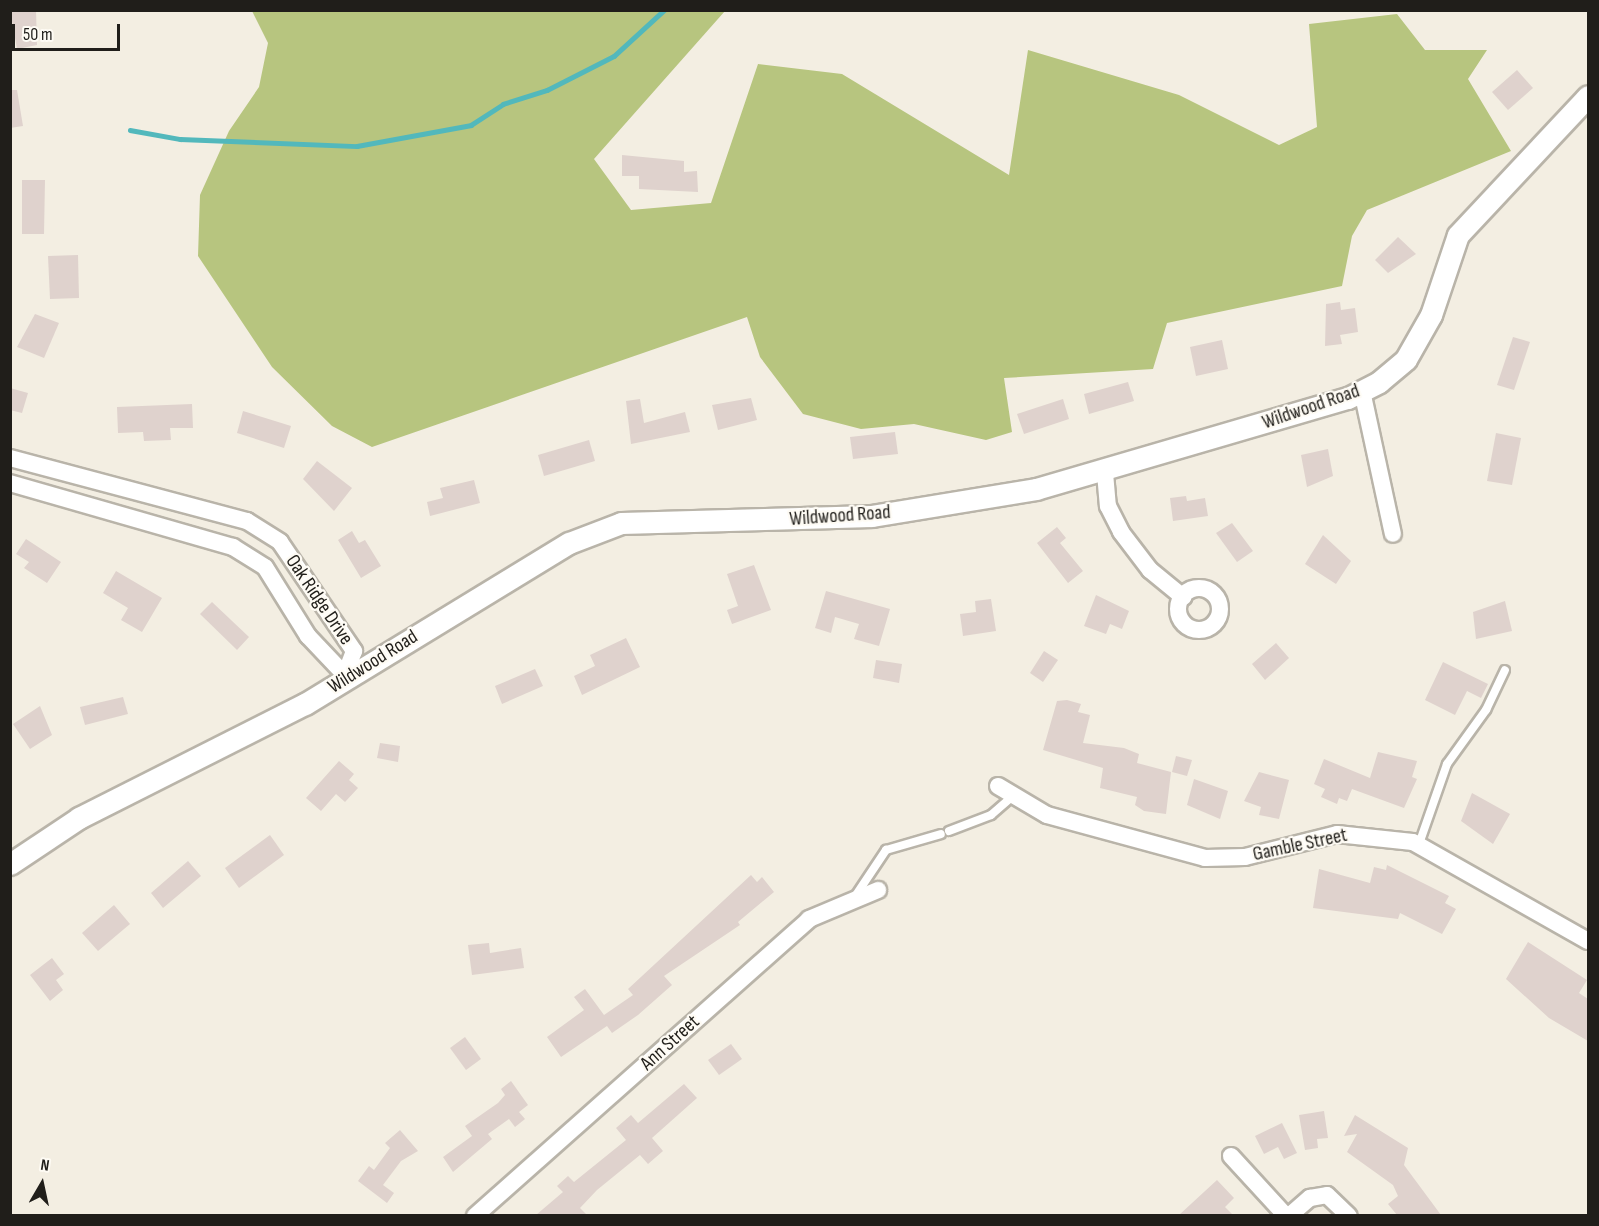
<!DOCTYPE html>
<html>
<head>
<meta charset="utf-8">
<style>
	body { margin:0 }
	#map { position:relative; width:1599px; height:1226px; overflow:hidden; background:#f3eee2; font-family:"Sofia Sans Condensed",sans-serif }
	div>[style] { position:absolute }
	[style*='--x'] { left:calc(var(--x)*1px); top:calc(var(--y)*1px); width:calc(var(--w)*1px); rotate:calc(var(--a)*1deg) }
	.forest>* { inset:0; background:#b7c57f }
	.stream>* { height:4.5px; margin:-2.25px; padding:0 2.25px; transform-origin:2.25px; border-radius:2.25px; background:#52b8bc }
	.building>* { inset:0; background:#dfd2cd }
	.roads { filter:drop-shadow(2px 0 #b9b4a9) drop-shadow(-2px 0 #b9b4a9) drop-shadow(0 2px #b9b4a9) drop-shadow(0 -2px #b9b4a9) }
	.service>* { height:8px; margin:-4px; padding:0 4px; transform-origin:4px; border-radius:4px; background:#fff }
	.minor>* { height:16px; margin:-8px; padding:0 8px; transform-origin:8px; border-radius:8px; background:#fff }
	.minor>.ring { margin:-8px; padding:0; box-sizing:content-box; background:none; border:16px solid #fff; border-radius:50% }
	.tertiary>* { height:21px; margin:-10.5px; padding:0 10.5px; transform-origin:10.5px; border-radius:10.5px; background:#fff }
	span { translate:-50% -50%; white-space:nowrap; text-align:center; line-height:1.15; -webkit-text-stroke:4.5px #fefbf4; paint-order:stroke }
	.street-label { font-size:20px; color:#201e1a }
	.frame { position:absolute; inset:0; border:12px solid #201e1a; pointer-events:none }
	.north { position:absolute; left:12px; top:1154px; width:60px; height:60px; -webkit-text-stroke:4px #fefbf4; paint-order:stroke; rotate:9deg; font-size:16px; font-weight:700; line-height:24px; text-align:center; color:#201e1a }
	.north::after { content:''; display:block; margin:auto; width:21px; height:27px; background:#201e1a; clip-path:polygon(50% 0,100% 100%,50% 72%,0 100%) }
	.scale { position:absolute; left:12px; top:24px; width:108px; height:27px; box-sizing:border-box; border:3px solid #201e1a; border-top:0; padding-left:8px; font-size:18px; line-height:21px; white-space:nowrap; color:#201e1a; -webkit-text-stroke:4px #fefbf4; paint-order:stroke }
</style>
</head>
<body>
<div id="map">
	<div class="forest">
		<div style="clip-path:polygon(252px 11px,725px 11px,594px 159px,631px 210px,711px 203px,758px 64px,842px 74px,1009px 175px,1028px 50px,1179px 95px,1279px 145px,1317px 127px,1309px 24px,1397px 14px,1425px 50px,1487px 50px,1468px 79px,1511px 151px,1367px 210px,1352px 236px,1342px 286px,1167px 323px,1153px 369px,1004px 378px,1012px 432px,986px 440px,914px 424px,861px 429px,803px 414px,760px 357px,747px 317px,372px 447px,332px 426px,272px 367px,198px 256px,200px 195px,229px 131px,259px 87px,268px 43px)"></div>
	</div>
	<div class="stream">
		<div style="--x:130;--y:130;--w:51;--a:10.2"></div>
		<div style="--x:180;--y:139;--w:177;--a:2.3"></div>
		<div style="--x:357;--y:146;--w:116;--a:-10.4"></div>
		<div style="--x:471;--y:125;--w:38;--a:-33"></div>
		<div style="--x:503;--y:104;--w:46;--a:-17.7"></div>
		<div style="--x:547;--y:90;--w:75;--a:-26.9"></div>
		<div style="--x:614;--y:56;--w:68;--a:-42.6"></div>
	</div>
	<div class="building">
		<div style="clip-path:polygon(10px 10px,36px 10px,37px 45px,17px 49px)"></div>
		<div style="clip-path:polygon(1517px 70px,1533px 88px,1508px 110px,1492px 92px)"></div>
		<div style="clip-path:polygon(10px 90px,17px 90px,23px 126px,10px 128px)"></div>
		<div style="clip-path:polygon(622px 155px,684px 161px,684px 172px,697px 171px,698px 192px,639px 189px,639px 176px,622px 176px)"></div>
		<div style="clip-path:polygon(22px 180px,45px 180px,44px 234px,22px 234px)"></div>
		<div style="clip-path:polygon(1398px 237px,1416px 254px,1388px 273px,1375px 260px)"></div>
		<div style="clip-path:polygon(78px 255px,79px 298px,50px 299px,48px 256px)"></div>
		<div style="clip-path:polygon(1340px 302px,1341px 310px,1355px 308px,1358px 332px,1340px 335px,1342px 344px,1325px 346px,1326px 304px)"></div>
		<div style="clip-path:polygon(35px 314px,59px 323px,44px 358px,17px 347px)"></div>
		<div style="clip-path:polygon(1513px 337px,1530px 342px,1514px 390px,1497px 385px)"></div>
		<div style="clip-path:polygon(1222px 340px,1228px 369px,1196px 376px,1190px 347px)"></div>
		<div style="clip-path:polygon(1128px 382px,1134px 401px,1089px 414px,1084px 394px)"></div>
		<div style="clip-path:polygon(10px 388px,28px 393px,22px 413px,10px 410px)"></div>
		<div style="clip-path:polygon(751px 398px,757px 420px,718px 430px,712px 405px)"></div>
		<div style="clip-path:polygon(640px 399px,644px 423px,685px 412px,690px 432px,631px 444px,626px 401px)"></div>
		<div style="clip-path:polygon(1063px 399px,1069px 419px,1024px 434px,1017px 414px)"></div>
		<div style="clip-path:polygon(192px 404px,193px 428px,170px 428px,171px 440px,144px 441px,143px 432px,118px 433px,117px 407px)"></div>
		<div style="clip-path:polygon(243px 411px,291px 426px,284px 448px,237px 433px)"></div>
		<div style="clip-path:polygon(895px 432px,898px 454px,853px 459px,850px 437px)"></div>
		<div style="clip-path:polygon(1496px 433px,1521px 438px,1512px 485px,1487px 481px)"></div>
		<div style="clip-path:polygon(589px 440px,595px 461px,544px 476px,538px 455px)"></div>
		<div style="clip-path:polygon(1328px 449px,1333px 476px,1307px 487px,1301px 455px)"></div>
		<div style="clip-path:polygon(317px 461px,352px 488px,334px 511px,303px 479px)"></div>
		<div style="clip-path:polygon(474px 480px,480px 503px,430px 516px,427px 502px,443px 498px,440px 488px)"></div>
		<div style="clip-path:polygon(1186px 496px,1187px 501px,1205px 498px,1208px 516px,1173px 521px,1170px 498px)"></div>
		<div style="clip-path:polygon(1232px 523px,1253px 551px,1237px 562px,1216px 533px)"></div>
		<div style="clip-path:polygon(1057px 527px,1066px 538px,1060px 543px,1083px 571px,1068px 583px,1037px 543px)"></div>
		<div style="clip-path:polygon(352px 531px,359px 543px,365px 540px,381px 566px,361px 578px,338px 540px)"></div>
		<div style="clip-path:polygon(1323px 535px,1351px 561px,1336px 584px,1305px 564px)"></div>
		<div style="clip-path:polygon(26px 539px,61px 562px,47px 583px,24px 568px,29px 562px,16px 554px)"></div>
		<div style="clip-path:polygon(754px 565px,771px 610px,732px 624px,727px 610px,738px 606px,727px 574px)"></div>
		<div style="clip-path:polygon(116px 571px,162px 598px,142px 632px,121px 620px,128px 608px,103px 593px)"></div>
		<div style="clip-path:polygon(826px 591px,890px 609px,879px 646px,854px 639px,859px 624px,835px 617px,831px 633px,815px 628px)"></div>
		<div style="clip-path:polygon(1096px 595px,1129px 611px,1122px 629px,1110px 624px,1106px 634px,1084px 626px)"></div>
		<div style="clip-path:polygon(991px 599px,996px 631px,963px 636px,960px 614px,976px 612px,975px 601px)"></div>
		<div style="clip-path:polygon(1505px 601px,1512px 631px,1476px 639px,1473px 612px)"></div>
		<div style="clip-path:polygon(212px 602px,249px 637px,237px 650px,200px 614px)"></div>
		<div style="clip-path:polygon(626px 638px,640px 667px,582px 695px,574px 676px,595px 666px,590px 655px)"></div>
		<div style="clip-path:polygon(1276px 643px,1289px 658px,1265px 680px,1252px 664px)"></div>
		<div style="clip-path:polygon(1044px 651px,1058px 660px,1043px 682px,1030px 673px)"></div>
		<div style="clip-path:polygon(876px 660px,902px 664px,899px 683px,873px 678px)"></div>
		<div style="clip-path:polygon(1443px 662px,1488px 684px,1481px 698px,1467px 691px,1455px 715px,1425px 700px)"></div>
		<div style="clip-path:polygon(535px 669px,543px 686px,502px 704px,495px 686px)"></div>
		<div style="clip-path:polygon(123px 697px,128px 714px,85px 725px,80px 707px)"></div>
		<div style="clip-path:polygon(1067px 700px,1081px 704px,1078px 712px,1090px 715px,1083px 743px,1124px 748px,1139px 754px,1137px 763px,1171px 772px,1166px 814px,1144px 811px,1135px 805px,1137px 797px,1100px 788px,1103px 768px,1043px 750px,1057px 701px)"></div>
		<div style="clip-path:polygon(40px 706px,52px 735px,30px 749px,13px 724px)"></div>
		<div style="clip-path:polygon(380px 743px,400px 746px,398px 762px,377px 758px)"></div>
		<div style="clip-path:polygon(1378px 752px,1417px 761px,1412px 777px,1417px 779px,1404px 808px,1352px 789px,1347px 801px,1339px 798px,1337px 804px,1321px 797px,1325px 789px,1314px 784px,1324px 759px,1370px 778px)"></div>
		<div style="clip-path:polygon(1176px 756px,1192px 760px,1187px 776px,1172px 772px)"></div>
		<div style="clip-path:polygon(339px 761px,354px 774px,349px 780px,358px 788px,345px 802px,336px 794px,321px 811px,306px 798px)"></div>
		<div style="clip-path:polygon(1259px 772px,1289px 780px,1279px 819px,1259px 815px,1261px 807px,1244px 801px)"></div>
		<div style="clip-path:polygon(1194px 779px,1228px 791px,1220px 819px,1187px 805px)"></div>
		<div style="clip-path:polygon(1472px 793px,1510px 814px,1493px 844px,1461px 821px)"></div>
		<div style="clip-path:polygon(270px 835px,284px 855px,239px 888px,225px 868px)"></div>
		<div style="clip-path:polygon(188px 861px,201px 876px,163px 908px,151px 893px)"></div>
		<div style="clip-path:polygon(1387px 865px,1449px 896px,1445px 903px,1456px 909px,1442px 934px,1400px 913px,1398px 919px,1313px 908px,1319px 869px,1370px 883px,1374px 867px,1386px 870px)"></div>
		<div style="clip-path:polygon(751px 875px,757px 882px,762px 877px,774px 892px,738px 922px,740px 925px,664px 976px,672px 985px,638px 1015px,612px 1033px,607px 1026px,561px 1057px,547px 1037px,584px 1010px,574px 997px,585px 989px,604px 1015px,633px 995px,628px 989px)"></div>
		<div style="clip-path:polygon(114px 905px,130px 924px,98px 951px,82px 933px)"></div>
		<div style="clip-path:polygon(1528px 942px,1587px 980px,1579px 993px,1588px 999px,1588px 1041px,1549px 1018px,1506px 979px)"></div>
		<div style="clip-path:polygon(489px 943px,490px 953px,521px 948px,524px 968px,472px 975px,468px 945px)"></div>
		<div style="clip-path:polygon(52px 958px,64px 974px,56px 980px,63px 990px,50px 1001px,30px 975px)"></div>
		<div style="clip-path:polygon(465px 1037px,481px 1059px,466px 1070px,450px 1048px)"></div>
		<div style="clip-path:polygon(731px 1044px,742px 1059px,719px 1075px,708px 1060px)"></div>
		<div style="clip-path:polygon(511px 1081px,528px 1105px,519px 1112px,525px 1119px,515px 1127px,509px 1119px,488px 1134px,492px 1139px,453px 1172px,443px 1157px,472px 1136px,465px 1126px,498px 1103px,505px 1095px,501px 1089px)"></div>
		<div style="clip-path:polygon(684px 1084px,697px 1098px,652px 1138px,663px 1151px,648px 1164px,640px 1155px,597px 1190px,580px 1208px,587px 1215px,536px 1215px,563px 1192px,557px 1186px,568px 1176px,574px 1182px,626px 1140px,616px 1128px,631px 1115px,638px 1123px)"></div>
		<div style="clip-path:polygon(1324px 1111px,1328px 1138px,1317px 1139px,1318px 1148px,1305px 1150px,1299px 1115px)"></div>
		<div style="clip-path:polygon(1355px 1115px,1408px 1148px,1404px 1165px,1441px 1215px,1397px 1215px,1388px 1204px,1398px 1196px,1393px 1185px,1347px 1152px,1357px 1134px,1344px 1136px)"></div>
		<div style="clip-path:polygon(1282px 1123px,1297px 1153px,1284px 1159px,1278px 1147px,1264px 1154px,1255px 1136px)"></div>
		<div style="clip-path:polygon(400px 1130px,418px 1151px,401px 1161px,383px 1185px,394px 1193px,387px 1203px,358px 1181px,369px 1166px,374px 1170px,390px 1148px,385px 1143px)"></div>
		<div style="clip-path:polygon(1217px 1180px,1234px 1198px,1225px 1207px,1233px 1215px,1179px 1215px)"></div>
	</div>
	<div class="roads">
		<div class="service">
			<div style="--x:949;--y:831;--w:45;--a:-20.9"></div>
			<div style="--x:991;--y:815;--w:29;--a:-41"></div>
			<div style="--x:1419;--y:844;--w:85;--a:-70.7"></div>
			<div style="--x:1447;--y:764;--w:67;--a:-54.2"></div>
			<div style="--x:1486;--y:710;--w:44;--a:-64.6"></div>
			<div style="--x:854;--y:898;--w:58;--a:-56.3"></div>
			<div style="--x:886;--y:850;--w:57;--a:-16.2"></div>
		</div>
		<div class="minor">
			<div style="--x:1362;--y:391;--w:146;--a:77.8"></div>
			<div style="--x:10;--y:458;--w:245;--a:14.9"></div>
			<div style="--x:247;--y:521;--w:39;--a:32"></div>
			<div style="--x:280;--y:542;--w:132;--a:55.8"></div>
			<div style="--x:354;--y:651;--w:26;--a:111"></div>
			<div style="--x:345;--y:675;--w:54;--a:-133.5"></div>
			<div style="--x:308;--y:636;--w:81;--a:-121.9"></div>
			<div style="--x:265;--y:567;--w:38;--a:-148"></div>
			<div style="--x:233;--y:547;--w:232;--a:-164"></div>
			<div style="--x:1105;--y:473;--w:33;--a:85"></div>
			<div style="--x:1108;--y:506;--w:29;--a:63"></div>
			<div style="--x:1121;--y:532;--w:48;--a:52.7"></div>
			<div style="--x:1150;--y:570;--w:43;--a:39.3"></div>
			<div class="ring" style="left:1178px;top:588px;width:26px;height:26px"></div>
			<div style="--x:998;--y:786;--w:57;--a:30.6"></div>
			<div style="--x:1047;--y:815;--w:164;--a:15.2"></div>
			<div style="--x:1205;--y:858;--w:40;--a:-1.4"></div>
			<div style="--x:1245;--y:857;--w:95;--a:-14"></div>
			<div style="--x:1337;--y:834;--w:76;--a:6"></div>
			<div style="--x:1413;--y:842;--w:201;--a:29.5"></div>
			<div style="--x:1231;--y:1156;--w:81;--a:47.5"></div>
			<div style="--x:475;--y:1216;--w:447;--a:-41.6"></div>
			<div style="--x:809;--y:919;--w:75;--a:-22.8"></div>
			<div style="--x:1289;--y:1216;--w:28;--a:-41"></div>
			<div style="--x:1310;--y:1198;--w:17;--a:-10"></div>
			<div style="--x:1327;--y:1195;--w:30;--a:44"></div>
		</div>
		<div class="tertiary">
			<div style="--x:10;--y:864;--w:83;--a:-33.7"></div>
			<div style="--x:79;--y:818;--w:253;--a:-26.8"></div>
			<div style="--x:305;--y:704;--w:309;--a:-31.4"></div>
			<div style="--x:569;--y:543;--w:56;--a:-21"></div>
			<div style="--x:621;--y:523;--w:251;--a:-1.6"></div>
			<div style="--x:872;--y:516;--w:166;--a:-9.3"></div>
			<div style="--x:1036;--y:489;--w:325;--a:-16.3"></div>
			<div style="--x:1348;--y:398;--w:35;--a:-27"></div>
			<div style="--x:1379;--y:382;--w:35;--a:-40"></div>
			<div style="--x:1406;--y:359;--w:51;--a:-60.4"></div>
			<div style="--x:1431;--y:315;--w:84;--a:-71.4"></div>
			<div style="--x:1458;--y:235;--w:190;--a:-46.9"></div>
		</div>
	</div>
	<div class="street-label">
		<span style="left:1311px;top:407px;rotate:-19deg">Wildwood Road</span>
		<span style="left:840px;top:516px;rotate:-4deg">Wildwood Road</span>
		<span style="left:319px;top:600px;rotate:56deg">Oak Ridge Drive</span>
		<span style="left:373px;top:662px;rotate:-32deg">Wildwood Road</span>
		<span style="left:1300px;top:845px;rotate:-12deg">Gamble Street</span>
		<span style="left:670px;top:1043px;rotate:-42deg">Ann Street</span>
	</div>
	<div class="frame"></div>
	<div class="north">N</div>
	<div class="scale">50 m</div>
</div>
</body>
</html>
